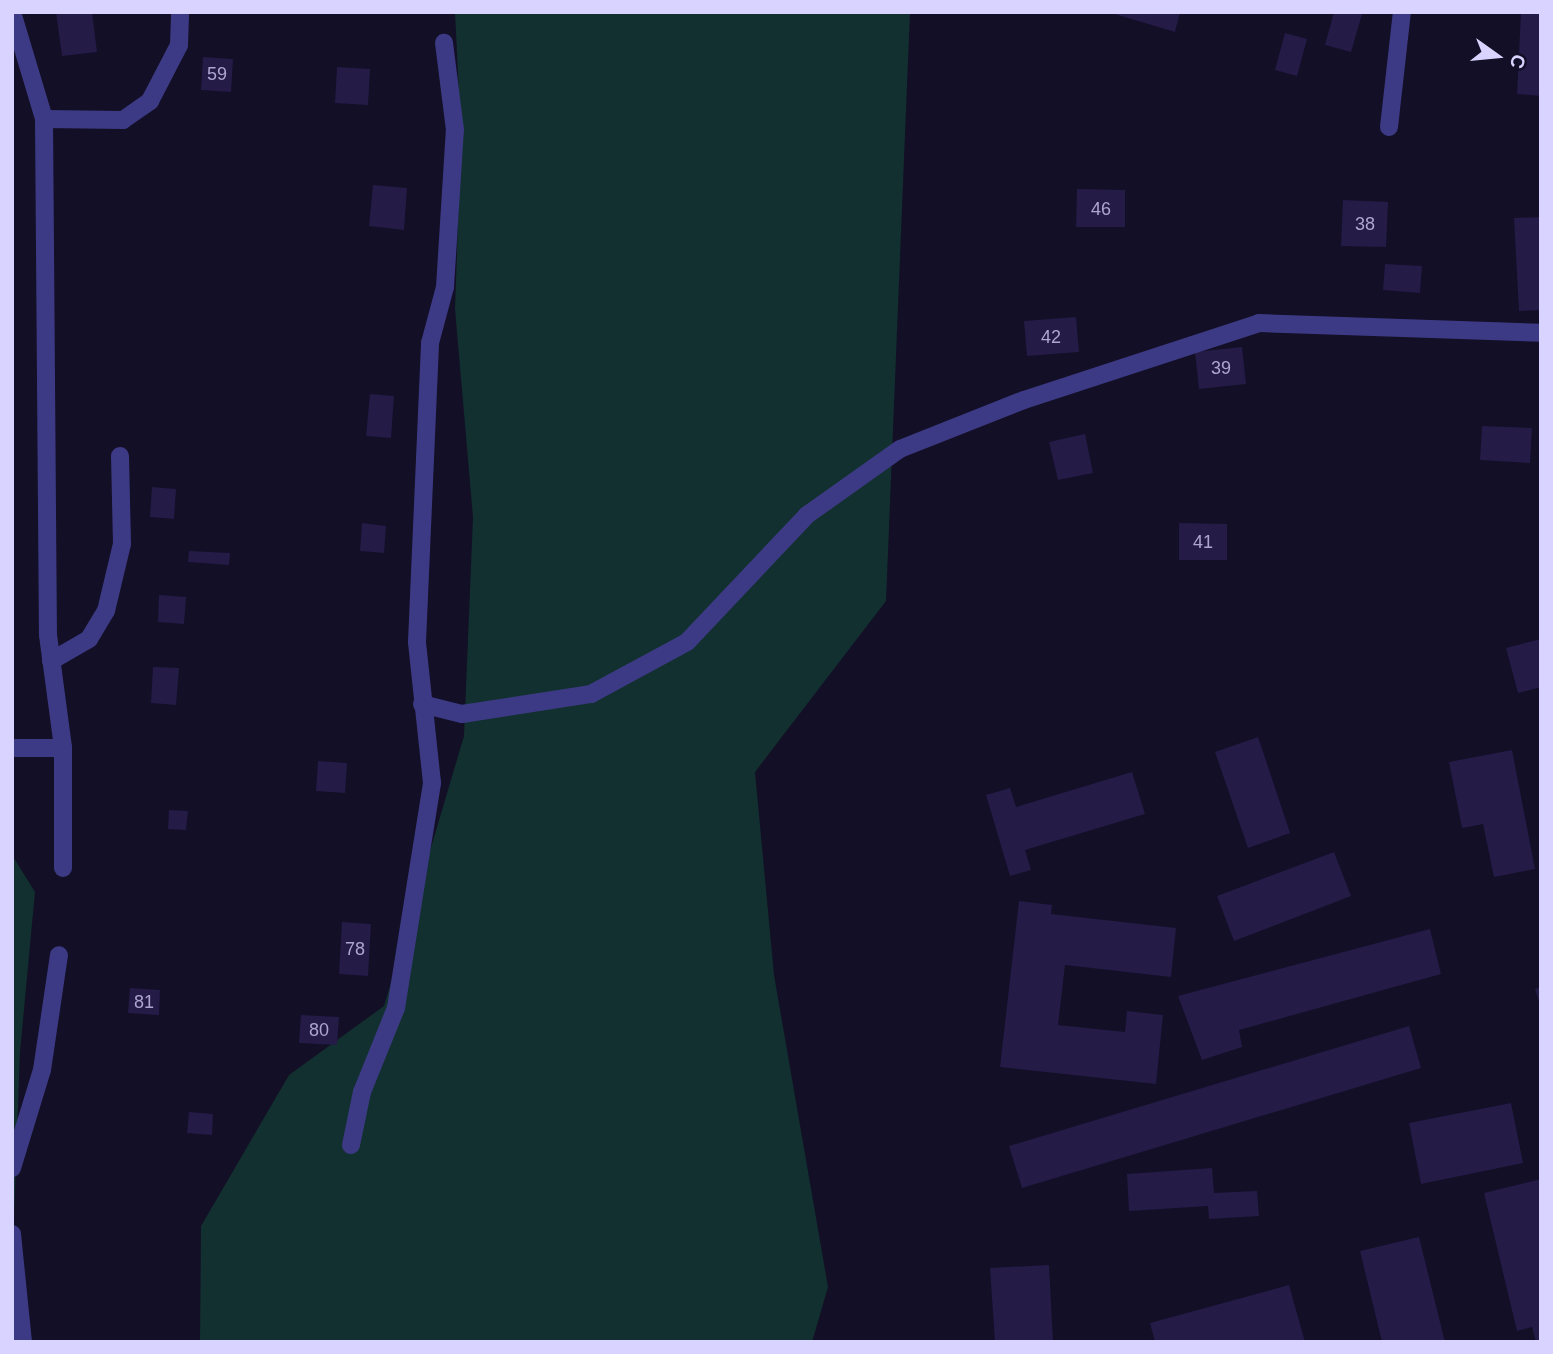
<!DOCTYPE html>
<html>
<head>
<meta charset="utf-8">
<style>
	body { margin:0 }
	#map { position:relative; width:1553px; height:1354px; overflow:hidden; background:#130f26; font-family:Arial,sans-serif }
	div>[style] { position:absolute }
	[style*='--x'] { left:calc(var(--x)*1px); top:calc(var(--y)*1px); width:calc(var(--w)*1px); rotate:calc(var(--a)*1deg) }
	.green>* { inset:0; background:#12302f }
	.building>* { inset:0; background:#241b47 }
	.minor>* { height:18px; margin:-9px; padding:0 9px; transform-origin:9px; border-radius:9px; background:#3d3a85 }
	span { translate:-50% -50%; white-space:nowrap; text-align:center; line-height:1.15; -webkit-text-stroke:7px #130f26; paint-order:stroke }
	.number-label { font-size:18px; color:#aca6d1 }
	.number-label span { -webkit-text-stroke-width:0 }
	.frame { position:absolute; inset:0; border:14px solid #d9d4ff; pointer-events:none }
	.north { position:absolute; left:1462px; top:21px; width:70px; height:70px; -webkit-text-stroke:5px #130f26; paint-order:stroke; rotate:105deg; font-size:19px; font-weight:700; line-height:28px; text-align:center; color:#d9d4ff }
	.north::after { content:''; display:block; margin:auto; width:24px; height:32px; background:#d9d4ff; clip-path:polygon(50% 0,100% 100%,50% 72%,0 100%) }
</style>
</head>
<body>
<div id="map">
	<div class="green">
		<div style="clip-path:polygon(455px 12px,910px 12px,886px 601px,755px 772px,774px 975px,828px 1287px,812px 1342px,200px 1342px,201px 1226px,289px 1075px,384px 1006px,464px 736px,473px 517px,455px 309px,461px 136px)"></div>
		<div style="clip-path:polygon(12px 855px,35px 892px,20px 1052px,12px 1276px)"></div>
	</div>
	<div class="building">
		<div style="clip-path:polygon(56px 12px,92px 12px,97px 52px,62px 56px)"></div>
		<div style="clip-path:polygon(1108px 12px,1180px 12px,1175px 32px)"></div>
		<div style="clip-path:polygon(1334px 12px,1362px 14px,1351px 52px,1325px 45px)"></div>
		<div style="clip-path:polygon(1521px 12px,1541px 12px,1541px 96px,1517px 94px)"></div>
		<div style="clip-path:polygon(1285px 33px,1307px 39px,1297px 76px,1275px 70px)"></div>
		<div style="clip-path:polygon(203px 57px,233px 59px,231px 92px,201px 90px)"></div>
		<div style="clip-path:polygon(337px 67px,370px 69px,368px 105px,335px 103px)"></div>
		<div style="clip-path:polygon(373px 185px,407px 188px,404px 230px,369px 226px)"></div>
		<div style="clip-path:polygon(1077px 189px,1125px 190px,1125px 227px,1076px 227px)"></div>
		<div style="clip-path:polygon(1343px 200px,1388px 202px,1386px 247px,1341px 246px)"></div>
		<div style="clip-path:polygon(1541px 217px,1541px 310px,1519px 311px,1514px 218px)"></div>
		<div style="clip-path:polygon(1385px 264px,1422px 266px,1420px 293px,1383px 290px)"></div>
		<div style="clip-path:polygon(1076px 317px,1079px 352px,1027px 356px,1024px 321px)"></div>
		<div style="clip-path:polygon(1242px 347px,1246px 384px,1199px 389px,1195px 352px)"></div>
		<div style="clip-path:polygon(370px 394px,394px 396px,391px 438px,366px 436px)"></div>
		<div style="clip-path:polygon(1482px 426px,1532px 428px,1530px 463px,1480px 460px)"></div>
		<div style="clip-path:polygon(1085px 434px,1093px 473px,1058px 480px,1049px 442px)"></div>
		<div style="clip-path:polygon(152px 487px,176px 489px,174px 519px,150px 517px)"></div>
		<div style="clip-path:polygon(362px 523px,386px 526px,384px 553px,360px 551px)"></div>
		<div style="clip-path:polygon(1179px 523px,1227px 524px,1227px 560px,1179px 560px)"></div>
		<div style="clip-path:polygon(189px 551px,230px 553px,229px 565px,188px 562px)"></div>
		<div style="clip-path:polygon(159px 595px,186px 597px,184px 624px,158px 622px)"></div>
		<div style="clip-path:polygon(1541px 639px,1541px 687px,1518px 693px,1506px 648px)"></div>
		<div style="clip-path:polygon(153px 667px,179px 668px,176px 705px,151px 703px)"></div>
		<div style="clip-path:polygon(1258px 737px,1290px 833px,1248px 848px,1215px 752px)"></div>
		<div style="clip-path:polygon(1512px 750px,1535px 869px,1494px 877px,1483px 824px,1462px 828px,1449px 762px)"></div>
		<div style="clip-path:polygon(318px 761px,347px 763px,345px 793px,316px 791px)"></div>
		<div style="clip-path:polygon(1132px 772px,1145px 814px,1025px 850px,1031px 870px,1010px 876px,986px 795px,1010px 788px,1016px 807px)"></div>
		<div style="clip-path:polygon(169px 810px,188px 811px,186px 830px,168px 829px)"></div>
		<div style="clip-path:polygon(1334px 852px,1351px 896px,1234px 941px,1217px 896px)"></div>
		<div style="clip-path:polygon(1019px 901px,1052px 905px,1051px 914px,1176px 928px,1171px 977px,1065px 965px,1058px 1025px,1125px 1032px,1127px 1011px,1163px 1015px,1156px 1084px,1000px 1067px)"></div>
		<div style="clip-path:polygon(342px 922px,371px 924px,368px 976px,339px 974px)"></div>
		<div style="clip-path:polygon(1430px 929px,1441px 974px,1239px 1030px,1242px 1047px,1202px 1060px,1178px 996px)"></div>
		<div style="clip-path:polygon(1541px 987px,1541px 1005px,1540px 1005px,1535px 989px)"></div>
		<div style="clip-path:polygon(130px 988px,160px 990px,159px 1015px,128px 1013px)"></div>
		<div style="clip-path:polygon(301px 1015px,339px 1017px,337px 1045px,299px 1043px)"></div>
		<div style="clip-path:polygon(1409px 1026px,1421px 1068px,1022px 1188px,1009px 1146px)"></div>
		<div style="clip-path:polygon(1511px 1103px,1523px 1163px,1421px 1184px,1409px 1123px)"></div>
		<div style="clip-path:polygon(189px 1112px,213px 1114px,212px 1135px,187px 1133px)"></div>
		<div style="clip-path:polygon(1212px 1168px,1214px 1193px,1257px 1191px,1259px 1216px,1209px 1219px,1208px 1206px,1129px 1211px,1127px 1174px)"></div>
		<div style="clip-path:polygon(1541px 1179px,1541px 1342px,1536px 1342px,1532px 1327px,1517px 1331px,1484px 1193px)"></div>
		<div style="clip-path:polygon(1419px 1237px,1445px 1342px,1382px 1342px,1360px 1251px)"></div>
		<div style="clip-path:polygon(1049px 1265px,1053px 1342px,995px 1342px,990px 1268px)"></div>
		<div style="clip-path:polygon(1289px 1285px,1305px 1342px,1155px 1342px,1150px 1323px)"></div>
	</div>
	<div class="minor">
		<div style="--x:12;--y:12;--w:112;--a:73.3"></div>
		<div style="--x:44;--y:119;--w:516;--a:89.56"></div>
		<div style="--x:48;--y:635;--w:114;--a:82.4"></div>
		<div style="--x:63;--y:748;--w:120;--a:90"></div>
		<div style="--x:44;--y:119;--w:79;--a:0.7"></div>
		<div style="--x:123;--y:120;--w:33;--a:-35"></div>
		<div style="--x:150;--y:101;--w:63;--a:-62.6"></div>
		<div style="--x:179;--y:45;--w:33;--a:-88"></div>
		<div style="--x:1389;--y:127;--w:116;--a:-83.6"></div>
		<div style="--x:51;--y:661;--w:44;--a:-30.1"></div>
		<div style="--x:89;--y:639;--w:33;--a:-59"></div>
		<div style="--x:106;--y:611;--w:69;--a:-76.6"></div>
		<div style="--x:122;--y:544;--w:88;--a:-91.3"></div>
		<div style="--x:422;--y:704;--w:41;--a:14"></div>
		<div style="--x:462;--y:714;--w:131;--a:-8.8"></div>
		<div style="--x:591;--y:694;--w:109;--a:-28.4"></div>
		<div style="--x:687;--y:642;--w:175;--a:-46.6"></div>
		<div style="--x:807;--y:515;--w:114;--a:-35.4"></div>
		<div style="--x:900;--y:449;--w:133;--a:-21.6"></div>
		<div style="--x:1024;--y:400;--w:247;--a:-18.1"></div>
		<div style="--x:1259;--y:323;--w:282;--a:2"></div>
		<div style="--x:12;--y:748;--w:51;--a:0"></div>
		<div style="--x:351;--y:1145;--w:54;--a:-78.3"></div>
		<div style="--x:362;--y:1092;--w:91;--a:-68"></div>
		<div style="--x:396;--y:1008;--w:228;--a:-80.9"></div>
		<div style="--x:432;--y:783;--w:142;--a:-96.1"></div>
		<div style="--x:417;--y:642;--w:299;--a:-87.5"></div>
		<div style="--x:430;--y:343;--w:58;--a:-75"></div>
		<div style="--x:445;--y:287;--w:157;--a:-86.4"></div>
		<div style="--x:455;--y:130;--w:88;--a:-97.2"></div>
		<div style="--x:12;--y:1168;--w:102;--a:-73"></div>
		<div style="--x:42;--y:1070;--w:116;--a:-81.6"></div>
		<div style="--x:12;--y:1234;--w:109;--a:84.2"></div>
	</div>
	<div class="number-label">
		<span style="left:217px;top:74px">59</span>
		<span style="left:1101px;top:209px">46</span>
		<span style="left:1365px;top:224px">38</span>
		<span style="left:1051px;top:337px">42</span>
		<span style="left:1221px;top:368px">39</span>
		<span style="left:1203px;top:542px">41</span>
		<span style="left:355px;top:949px">78</span>
		<span style="left:144px;top:1002px">81</span>
		<span style="left:319px;top:1030px">80</span>
	</div>
	<div class="frame"></div>
	<div class="north">С</div>
</div>
</body>
</html>
